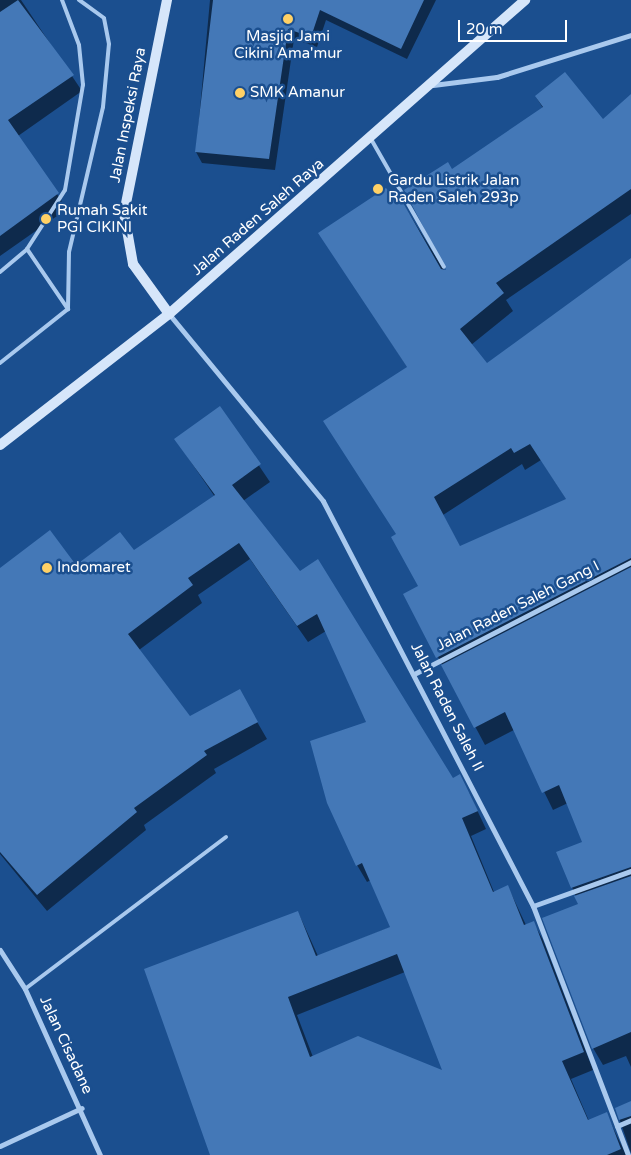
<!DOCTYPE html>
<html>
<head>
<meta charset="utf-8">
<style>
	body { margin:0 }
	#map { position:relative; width:631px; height:1155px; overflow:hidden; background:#1b4f8f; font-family:"Varela Round",sans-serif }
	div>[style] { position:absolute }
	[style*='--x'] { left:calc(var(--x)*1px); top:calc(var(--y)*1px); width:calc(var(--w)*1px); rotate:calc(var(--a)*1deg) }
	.shadow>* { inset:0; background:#0007 }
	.building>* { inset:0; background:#4478b7 }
	.lane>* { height:4px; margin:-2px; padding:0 2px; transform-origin:2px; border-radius:2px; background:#a9c9ee }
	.street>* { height:5px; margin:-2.5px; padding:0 2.5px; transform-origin:2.5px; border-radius:2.5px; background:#a9c9ee }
	.secondary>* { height:10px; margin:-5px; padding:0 5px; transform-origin:5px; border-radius:5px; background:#d6e6fa }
	.dots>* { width:14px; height:14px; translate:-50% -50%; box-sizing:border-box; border:2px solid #1b4f8f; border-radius:50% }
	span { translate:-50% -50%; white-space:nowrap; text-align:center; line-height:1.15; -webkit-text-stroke:5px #1b4f8f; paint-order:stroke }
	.poi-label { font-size:15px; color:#fff }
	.left { translate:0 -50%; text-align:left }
	.street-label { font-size:15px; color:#fff }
	.scale { position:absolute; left:458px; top:20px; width:109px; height:22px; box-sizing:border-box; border:2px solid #fff; border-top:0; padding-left:6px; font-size:15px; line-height:18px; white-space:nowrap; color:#fff; -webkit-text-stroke:4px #1b4f8f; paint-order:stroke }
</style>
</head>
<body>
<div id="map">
	<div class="shadow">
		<div style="clip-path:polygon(0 0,21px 0,82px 91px,18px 136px,67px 209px,0 256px)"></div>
		<div style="clip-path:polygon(210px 0,436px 0,407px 59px,326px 20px,317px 47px,294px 39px,275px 170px,202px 163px,196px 152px)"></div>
		<div style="clip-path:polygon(evenodd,536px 97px,603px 121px,631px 98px,631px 214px,506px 300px,513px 311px,471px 345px,487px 365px,631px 260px,631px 1067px,626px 1056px,603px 1065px,593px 1048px,579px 904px,572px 887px,583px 843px,568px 803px,553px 810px,514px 730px,485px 745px,438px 657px,420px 587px,397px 535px,408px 368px,320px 234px,398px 196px,446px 273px,452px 170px,543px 108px,536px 97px,541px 460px,567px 500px,460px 547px,443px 515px,522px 464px,525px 470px,541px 460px)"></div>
		<div style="clip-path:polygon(evenodd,220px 408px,270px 482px,243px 501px,452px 780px,469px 793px,486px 829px,471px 836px,494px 892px,508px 887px,526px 925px,533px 922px,543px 940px,593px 1070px,571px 1079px,589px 1121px,606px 1113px,626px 1155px,212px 1155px,298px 912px,318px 956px,391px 927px,371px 880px,367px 882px,357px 865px,367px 723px,326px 631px,308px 642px,250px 559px,198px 595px,202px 603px,139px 650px,190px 717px,249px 708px,267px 739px,214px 769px,216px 773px,144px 825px,146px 830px,47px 911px,0 854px,0 569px,76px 567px,133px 552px,215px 497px,176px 440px,220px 408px,405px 972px,445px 1072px,313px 1057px,297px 1015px,405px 972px)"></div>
		<div style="clip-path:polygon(631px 1103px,631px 1153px,616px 1109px)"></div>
	</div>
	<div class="building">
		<div style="clip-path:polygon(18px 0,74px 75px,8px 120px,59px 193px,0 236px,0 12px)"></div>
		<div style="clip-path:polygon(213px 0,424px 0,401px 49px,320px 10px,311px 37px,288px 29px,269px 159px,195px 152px)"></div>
		<div style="clip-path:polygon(evenodd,565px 72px,603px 119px,631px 94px,631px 189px,496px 283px,504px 293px,460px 329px,487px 363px,631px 258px,631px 558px,436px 658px,403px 594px,418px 586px,391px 537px,396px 534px,323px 421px,407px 367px,318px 233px,386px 188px,393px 197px,398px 194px,441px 269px,446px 270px,404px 190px,448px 162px,452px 169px,543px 107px,535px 96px,565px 72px,530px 444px,566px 499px,460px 546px,434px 497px,511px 448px,514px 453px,530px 444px)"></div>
		<div style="clip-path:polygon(evenodd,220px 406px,261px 464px,232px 485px,300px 571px,318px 559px,453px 778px,460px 774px,478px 811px,462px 818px,493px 892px,508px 885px,524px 925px,534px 921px,584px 1052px,562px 1061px,588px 1120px,607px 1112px,621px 1149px,607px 1155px,210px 1155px,144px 969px,298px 911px,316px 956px,390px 927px,362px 863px,356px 866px,327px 803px,310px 741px,366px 722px,317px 614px,297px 626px,239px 543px,188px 578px,193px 585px,128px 634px,190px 716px,240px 689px,258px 722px,204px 751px,207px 755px,134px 808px,137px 812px,37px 895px,0 852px,0 568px,50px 530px,76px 565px,120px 532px,134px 550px,215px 495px,174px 439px,220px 406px,397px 954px,442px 1070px,358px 1036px,310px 1057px,288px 997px,397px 954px)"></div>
		<div style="clip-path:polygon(631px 567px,631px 867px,571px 888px,556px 852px,582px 842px,559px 785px,542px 793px,505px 712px,474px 728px,441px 665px)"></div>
		<div style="clip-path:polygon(631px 876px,631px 1032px,592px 1049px,542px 918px,578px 904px,574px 896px)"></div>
		<div style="clip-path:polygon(631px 1101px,631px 1116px,619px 1120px,615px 1108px)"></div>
	</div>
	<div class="lane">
		<div style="--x:371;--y:139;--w:147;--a:60.3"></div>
		<div style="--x:27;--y:249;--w:73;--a:55.7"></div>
		<div style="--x:0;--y:272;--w:35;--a:-40"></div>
		<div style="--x:27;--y:249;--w:70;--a:-57.2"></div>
		<div style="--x:65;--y:190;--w:107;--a:-80.3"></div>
		<div style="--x:83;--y:85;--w:40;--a:-95.7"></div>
		<div style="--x:79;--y:45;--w:48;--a:-110.7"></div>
		<div style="--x:68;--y:309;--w:57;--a:-89"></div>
		<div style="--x:69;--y:252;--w:149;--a:-76.8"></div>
		<div style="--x:103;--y:107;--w:63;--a:-84.6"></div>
		<div style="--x:109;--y:44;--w:26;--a:-101"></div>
		<div style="--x:104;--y:18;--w:31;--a:-144"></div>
		<div style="--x:0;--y:363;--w:87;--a:-38.5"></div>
		<div style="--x:25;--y:989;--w:252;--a:-37.1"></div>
	</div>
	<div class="street">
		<div style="--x:433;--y:85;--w:64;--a:-7.1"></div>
		<div style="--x:497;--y:77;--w:140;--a:-17.4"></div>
		<div style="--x:169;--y:314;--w:242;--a:50.5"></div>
		<div style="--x:323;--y:501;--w:456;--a:62.6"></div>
		<div style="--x:533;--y:906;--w:267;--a:69.1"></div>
		<div style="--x:416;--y:673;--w:242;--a:-27.3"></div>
		<div style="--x:533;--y:906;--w:104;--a:-19.7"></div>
		<div style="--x:0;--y:950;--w:46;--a:57.3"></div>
		<div style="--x:25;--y:989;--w:182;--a:65.7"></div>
		<div style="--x:617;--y:1126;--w:15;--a:-23"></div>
		<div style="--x:0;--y:1146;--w:90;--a:-24.9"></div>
	</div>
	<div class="secondary">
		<div style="--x:167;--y:0;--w:217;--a:101.4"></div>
		<div style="--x:124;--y:213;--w:52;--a:80"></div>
		<div style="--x:133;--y:264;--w:62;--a:54.2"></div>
		<div style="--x:0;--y:445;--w:214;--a:-37.8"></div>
		<div style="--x:169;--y:314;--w:475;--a:-41.4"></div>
	</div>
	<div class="dots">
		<div style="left:288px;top:19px;background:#ffd166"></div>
		<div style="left:240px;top:93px;background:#ffd166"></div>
		<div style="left:378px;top:189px;background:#ffd166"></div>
		<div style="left:46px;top:219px;background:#ffd166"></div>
		<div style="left:47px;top:568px;background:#ffd166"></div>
	</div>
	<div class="poi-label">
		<span style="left:288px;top:45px">Masjid Jami<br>Cikini Ama'mur</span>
		<span class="left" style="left:250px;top:93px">SMK Amanur</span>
		<span class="left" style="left:388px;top:189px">Gardu Listrik Jalan<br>Raden Saleh 293p</span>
		<span class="left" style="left:57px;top:219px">Rumah Sakit<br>PGI CIKINI</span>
		<span class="left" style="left:57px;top:568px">Indomaret</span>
	</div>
	<div class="street-label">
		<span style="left:128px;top:115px;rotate:-79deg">Jalan Inspeksi Raya</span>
		<span style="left:258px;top:217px;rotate:-41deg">Jalan Raden Saleh Raya</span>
		<span style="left:518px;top:606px;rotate:-27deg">Jalan Raden Saleh Gang I</span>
		<span style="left:447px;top:707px;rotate:63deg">Jalan Raden Saleh II</span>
		<span style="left:66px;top:1045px;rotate:65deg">Jalan Cisadane</span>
	</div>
	<div class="scale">20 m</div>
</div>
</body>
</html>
